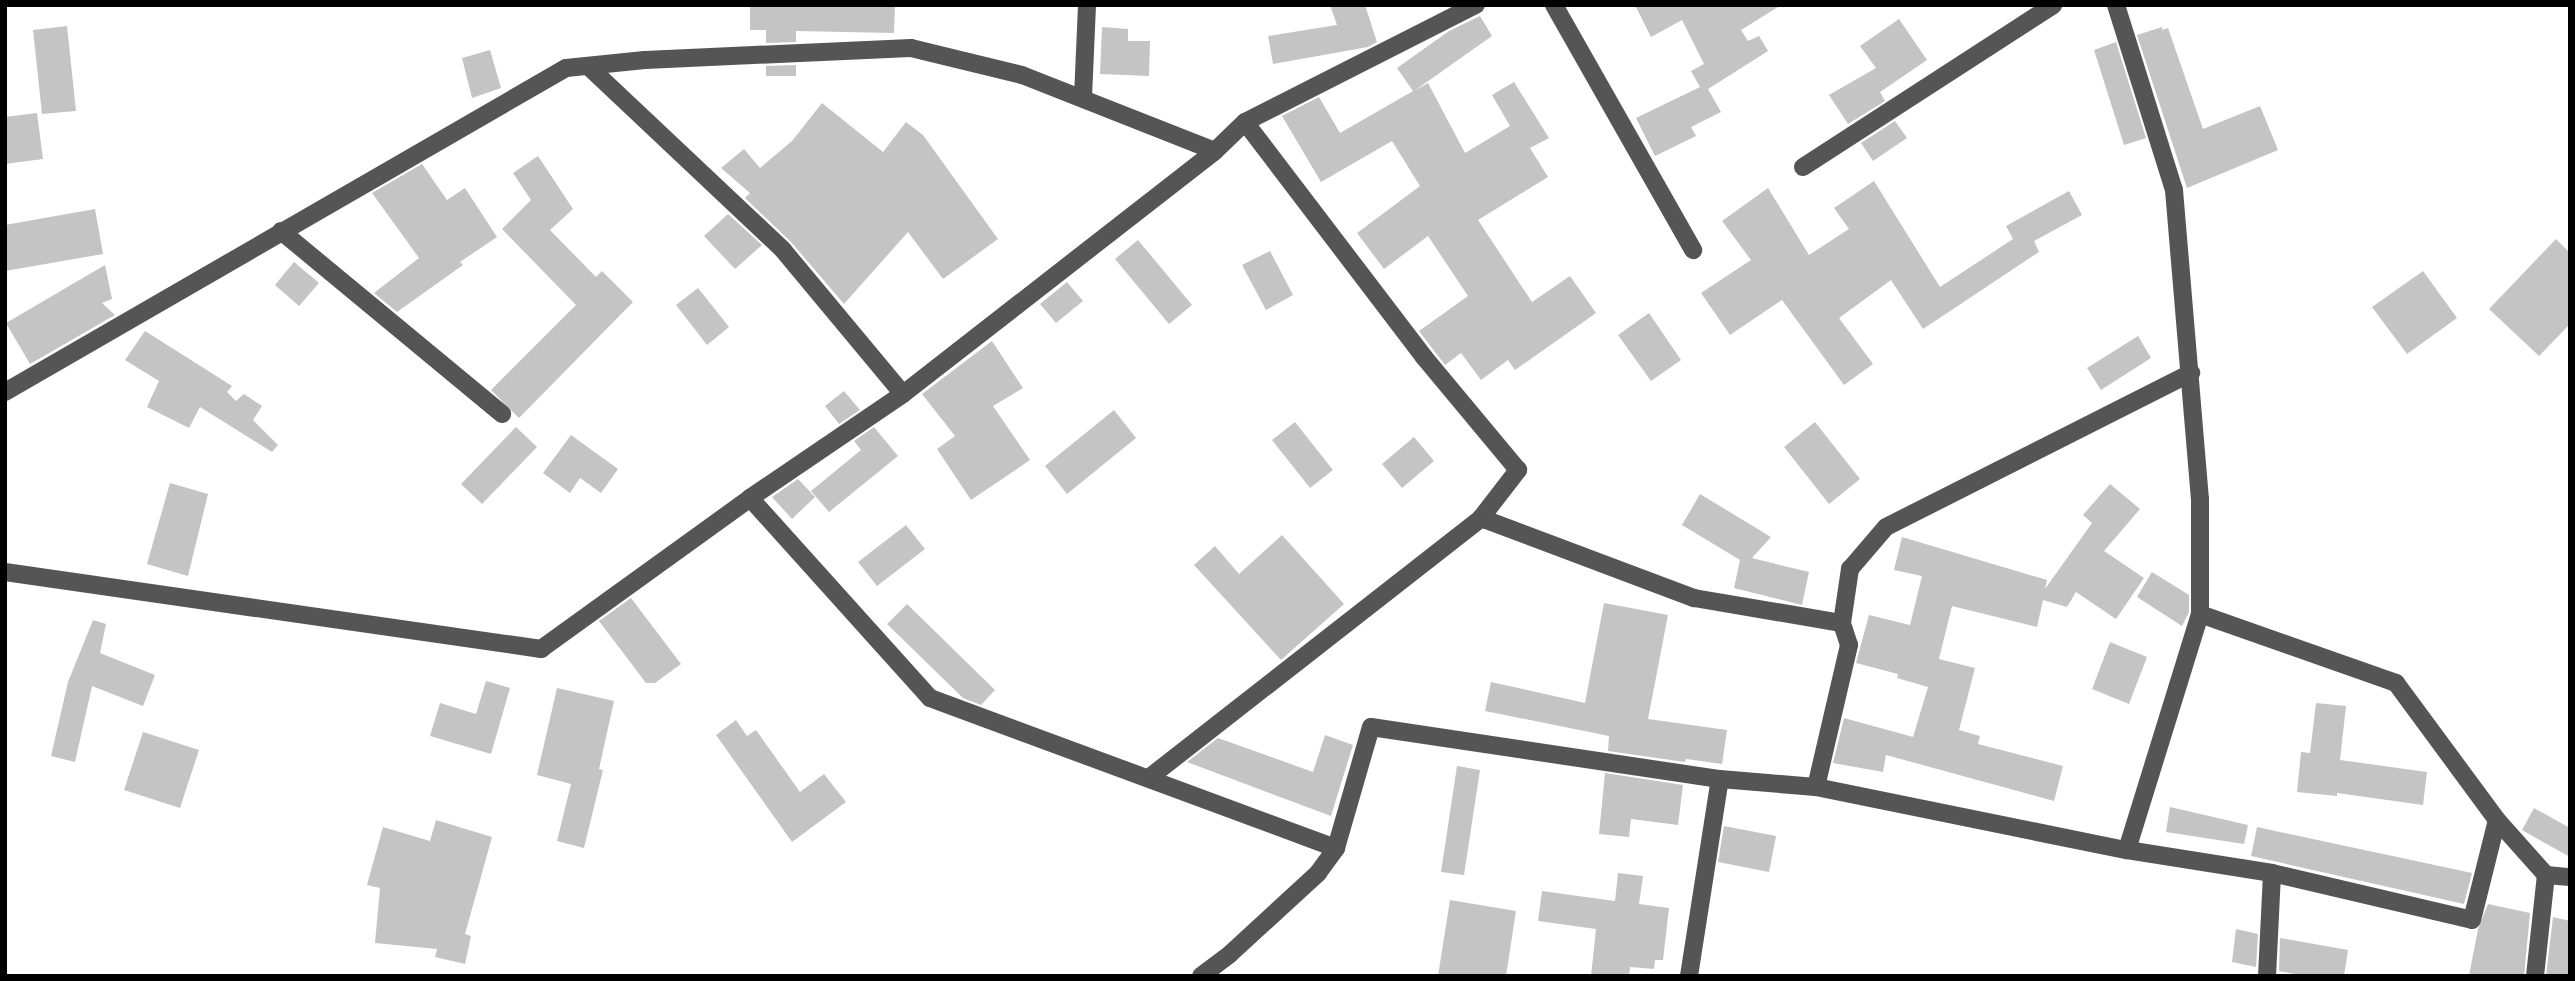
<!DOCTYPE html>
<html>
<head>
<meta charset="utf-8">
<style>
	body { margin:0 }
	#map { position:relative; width:2575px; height:981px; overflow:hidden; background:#fff; font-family:"Fira Sans",sans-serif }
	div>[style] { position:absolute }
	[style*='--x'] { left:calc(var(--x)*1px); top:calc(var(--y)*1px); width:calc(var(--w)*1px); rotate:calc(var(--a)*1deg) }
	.building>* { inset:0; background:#c4c4c4 }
	.minor>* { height:18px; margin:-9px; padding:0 9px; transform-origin:9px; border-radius:9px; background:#555 }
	span { translate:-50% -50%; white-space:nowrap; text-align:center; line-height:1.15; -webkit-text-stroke:5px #fff; paint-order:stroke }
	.frame { position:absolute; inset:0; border:7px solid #000; pointer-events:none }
</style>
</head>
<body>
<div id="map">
	<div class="building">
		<div style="clip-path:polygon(750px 5px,895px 5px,894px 33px,796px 31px,796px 42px,766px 43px,766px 30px,750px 30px)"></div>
		<div style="clip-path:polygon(1330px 5px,1365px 5px,1377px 42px,1368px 47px,1273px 64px,1268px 36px,1337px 25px)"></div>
		<div style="clip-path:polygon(1635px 5px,1781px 5px,1741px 30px,1748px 41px,1759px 36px,1768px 51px,1708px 89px,1721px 112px,1691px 127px,1696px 136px,1655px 156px,1636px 118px,1700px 87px,1691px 71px,1704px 64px,1682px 20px,1651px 37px)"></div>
		<div style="clip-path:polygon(1480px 16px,1492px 36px,1414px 91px,1428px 83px,1465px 153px,1510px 126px,1492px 95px,1514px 82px,1549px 138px,1530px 148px,1548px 177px,1478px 220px,1532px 302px,1570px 276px,1596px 313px,1515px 370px,1508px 360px,1481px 380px,1461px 353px,1445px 365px,1419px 331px,1468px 296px,1428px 236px,1384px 269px,1357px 233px,1420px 186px,1392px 141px,1321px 182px,1282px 116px,1319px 97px,1340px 133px,1413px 91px,1397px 68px,1449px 31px)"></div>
		<div style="clip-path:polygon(1899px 19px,1927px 60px,1880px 92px,1885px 101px,1848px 124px,1829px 95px,1876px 68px,1860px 46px)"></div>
		<div style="clip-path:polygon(67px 26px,76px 111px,42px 114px,33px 30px)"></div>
		<div style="clip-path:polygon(1102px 27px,1128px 29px,1128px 41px,1150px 41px,1149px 76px,1100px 74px)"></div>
		<div style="clip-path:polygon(2162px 27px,2162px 30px,2168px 28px,2203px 129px,2260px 106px,2278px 150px,2187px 188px,2137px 35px)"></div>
		<div style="clip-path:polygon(2116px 42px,2146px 138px,2124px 145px,2094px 50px)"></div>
		<div style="clip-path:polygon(490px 50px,501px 88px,472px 98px,462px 58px)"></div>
		<div style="clip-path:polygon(796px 65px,796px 76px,766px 76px,766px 66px)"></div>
		<div style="clip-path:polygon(822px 103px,883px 152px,906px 122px,923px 135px,998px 239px,943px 279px,908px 232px,844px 304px,791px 242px,745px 198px,750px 193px,721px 168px,744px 149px,760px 168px,792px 141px)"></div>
		<div style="clip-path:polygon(37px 113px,43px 159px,5px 164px,5px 117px)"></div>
		<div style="clip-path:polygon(1895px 121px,1907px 138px,1873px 161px,1861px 143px)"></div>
		<div style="clip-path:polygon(538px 156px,573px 209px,550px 230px,596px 277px,602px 271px,633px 302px,519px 418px,491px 390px,576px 305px,502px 229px,531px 200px,513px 173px)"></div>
		<div style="clip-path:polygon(422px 164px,447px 200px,465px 188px,497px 237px,460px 262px,463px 265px,397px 312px,374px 293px,419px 258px,372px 193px)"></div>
		<div style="clip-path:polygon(1874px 181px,1940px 287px,2013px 239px,2006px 226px,2069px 191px,2082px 215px,2034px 241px,2039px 252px,1923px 329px,1891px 280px,1839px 318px,1873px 364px,1844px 385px,1782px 300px,1730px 335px,1701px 293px,1751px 260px,1722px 221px,1768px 188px,1809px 255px,1849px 229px,1834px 208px)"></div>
		<div style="clip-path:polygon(95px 209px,103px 254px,5px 271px,5px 225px)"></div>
		<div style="clip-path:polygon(728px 214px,762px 245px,735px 269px,704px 236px)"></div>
		<div style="clip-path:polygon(2556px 239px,2570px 253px,2570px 324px,2539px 356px,2489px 309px)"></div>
		<div style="clip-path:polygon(1138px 240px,1192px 305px,1169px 324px,1115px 259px)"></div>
		<div style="clip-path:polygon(1270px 251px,1293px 295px,1266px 310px,1242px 265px)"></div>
		<div style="clip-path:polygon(294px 262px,319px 283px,299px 306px,275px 285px)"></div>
		<div style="clip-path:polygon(105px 265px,112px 299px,102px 303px,115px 315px,30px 364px,6px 323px)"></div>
		<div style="clip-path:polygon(2423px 271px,2457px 318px,2407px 354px,2372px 307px)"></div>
		<div style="clip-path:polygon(1067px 282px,1083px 301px,1056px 323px,1040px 304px)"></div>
		<div style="clip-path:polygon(698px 288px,729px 327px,707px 345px,676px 305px)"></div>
		<div style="clip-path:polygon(1649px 313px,1681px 360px,1651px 381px,1618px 335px)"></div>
		<div style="clip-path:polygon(145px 331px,232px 386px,227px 392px,236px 401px,244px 394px,262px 406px,253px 420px,278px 445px,272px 452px,200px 407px,189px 428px,147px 407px,159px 381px,125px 360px)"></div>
		<div style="clip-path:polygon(2138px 336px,2151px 358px,2101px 390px,2087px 368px)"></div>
		<div style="clip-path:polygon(992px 341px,1023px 388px,993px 406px,1030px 460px,971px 500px,937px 449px,955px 436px,922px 394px)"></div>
		<div style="clip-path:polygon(844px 391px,860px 410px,839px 424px,825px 406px)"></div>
		<div style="clip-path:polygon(1114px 410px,1136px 438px,1067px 494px,1045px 466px)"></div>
		<div style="clip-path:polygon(1295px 422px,1333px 470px,1310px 488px,1272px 440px)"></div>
		<div style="clip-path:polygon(1815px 422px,1860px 479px,1829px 504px,1784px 447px)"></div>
		<div style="clip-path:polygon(516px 427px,537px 447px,482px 504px,461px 484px)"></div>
		<div style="clip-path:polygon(874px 427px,898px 456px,829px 512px,811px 491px,861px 450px,854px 441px)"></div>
		<div style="clip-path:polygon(571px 435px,618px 469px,601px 493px,580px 478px,570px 493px,543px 473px)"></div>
		<div style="clip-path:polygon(1414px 437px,1434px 461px,1402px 488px,1382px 464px)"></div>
		<div style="clip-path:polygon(798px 479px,815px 497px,792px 519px,772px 497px)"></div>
		<div style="clip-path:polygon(170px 483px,208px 494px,188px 576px,147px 564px)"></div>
		<div style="clip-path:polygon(2110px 484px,2140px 509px,2104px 551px,2144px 578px,2116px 619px,2076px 592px,2067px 607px,2043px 600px,2037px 627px,1952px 606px,1939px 659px,1975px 668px,1959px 730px,1980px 736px,1978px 744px,2063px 766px,2054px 801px,1886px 755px,1883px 772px,1833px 763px,1844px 718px,1913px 737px,1928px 687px,1897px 678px,1898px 674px,1856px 663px,1869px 615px,1910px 625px,1922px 576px,1894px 570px,1902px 537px,2047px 580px,2045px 589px,2092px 523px,2083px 515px)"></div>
		<div style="clip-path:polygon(1700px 494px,1771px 537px,1752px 558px,1809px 572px,1802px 605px,1734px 588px,1740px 560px,1682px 525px)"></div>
		<div style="clip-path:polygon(906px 525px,925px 549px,877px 586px,858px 562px)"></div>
		<div style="clip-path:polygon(1282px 535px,1344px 604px,1281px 660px,1194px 565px,1215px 546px,1239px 574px)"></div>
		<div style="clip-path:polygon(2152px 572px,2189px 595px,2189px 612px,2182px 626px,2137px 597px)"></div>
		<div style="clip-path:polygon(631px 598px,681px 664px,655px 683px,646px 683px,599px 621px)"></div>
		<div style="clip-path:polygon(1604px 603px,1668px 615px,1648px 719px,1727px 730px,1722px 764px,1686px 759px,1685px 762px,1608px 751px,1609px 736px,1485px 711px,1491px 682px,1585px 703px)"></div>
		<div style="clip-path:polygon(907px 604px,995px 690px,981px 705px,963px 698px,887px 624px)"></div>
		<div style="clip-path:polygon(93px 620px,106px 624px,100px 653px,155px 675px,143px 706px,92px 686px,75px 762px,51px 756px,68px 682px)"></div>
		<div style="clip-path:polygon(2110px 642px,2147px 657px,2129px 704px,2092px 689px)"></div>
		<div style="clip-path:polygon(486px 681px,510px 688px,491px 754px,430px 736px,440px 703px,476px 714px)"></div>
		<div style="clip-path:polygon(557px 688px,614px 701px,599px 769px,603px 770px,584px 848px,557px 841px,571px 784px,537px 775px)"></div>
		<div style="clip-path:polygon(2316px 703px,2346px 706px,2340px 760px,2427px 772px,2423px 805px,2337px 793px,2337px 796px,2297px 792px,2301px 752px,2310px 753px)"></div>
		<div style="clip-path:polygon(736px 720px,747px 736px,756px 730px,800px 792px,824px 774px,846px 802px,792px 842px,716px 735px)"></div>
		<div style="clip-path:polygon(143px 732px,199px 750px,180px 808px,124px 790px)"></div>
		<div style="clip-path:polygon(1325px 735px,1353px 745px,1331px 816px,1187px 762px,1218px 738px,1313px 772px)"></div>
		<div style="clip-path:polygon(1457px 766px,1480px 770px,1464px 875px,1441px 872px)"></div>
		<div style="clip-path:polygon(1605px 773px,1683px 785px,1678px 825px,1631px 819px,1629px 837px,1599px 834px)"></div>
		<div style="clip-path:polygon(2170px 807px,2248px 825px,2244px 844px,2166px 832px)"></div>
		<div style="clip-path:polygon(2534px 808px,2570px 828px,2570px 857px,2522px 830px)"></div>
		<div style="clip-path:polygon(436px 820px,492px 837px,465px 934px,471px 936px,465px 964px,435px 957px,437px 949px,375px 943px,380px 888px,367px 885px,383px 827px,430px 841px)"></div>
		<div style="clip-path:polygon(1724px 826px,1776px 836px,1769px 872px,1718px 862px)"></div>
		<div style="clip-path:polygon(2257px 827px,2472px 873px,2464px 904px,2251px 856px)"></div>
		<div style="clip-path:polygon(1618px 873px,1643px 876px,1639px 904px,1669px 908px,1663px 960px,1655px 960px,1654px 969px,1630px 967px,1629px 976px,1591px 976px,1596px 929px,1538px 921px,1542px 891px,1615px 901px)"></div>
		<div style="clip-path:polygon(1450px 900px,1516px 911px,1506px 976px,1438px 976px)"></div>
		<div style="clip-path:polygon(2488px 904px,2530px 913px,2524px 976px,2469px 976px,2478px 929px)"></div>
		<div style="clip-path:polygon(2553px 917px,2570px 921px,2570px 976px,2546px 976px)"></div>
		<div style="clip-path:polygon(2236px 929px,2258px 934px,2256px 967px,2232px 962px)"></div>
		<div style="clip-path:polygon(2280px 938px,2348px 950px,2344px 976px,2306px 976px,2279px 971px)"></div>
	</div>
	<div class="minor">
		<div style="--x:1554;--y:5;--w:282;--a:60.4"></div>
		<div style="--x:2116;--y:5;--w:194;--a:72.6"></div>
		<div style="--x:2174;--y:190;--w:310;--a:85.2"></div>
		<div style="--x:2200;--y:499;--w:115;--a:90"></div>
		<div style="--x:2200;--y:614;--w:247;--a:107.2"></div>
		<div style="--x:588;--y:66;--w:268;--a:43.3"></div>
		<div style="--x:783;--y:250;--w:187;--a:50.2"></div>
		<div style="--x:1083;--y:97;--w:92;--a:-87.5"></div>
		<div style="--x:1803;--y:167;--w:298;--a:-32.9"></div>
		<div style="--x:281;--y:231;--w:287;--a:39.6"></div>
		<div style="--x:5;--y:392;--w:648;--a:-30.01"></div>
		<div style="--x:566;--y:68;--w:79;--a:-5.8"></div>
		<div style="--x:645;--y:60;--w:266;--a:-2.6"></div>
		<div style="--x:911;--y:48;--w:114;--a:13.7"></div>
		<div style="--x:1022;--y:75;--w:207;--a:21.5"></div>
		<div style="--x:750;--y:498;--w:269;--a:48"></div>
		<div style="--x:930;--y:698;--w:433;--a:20.3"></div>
		<div style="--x:1336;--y:848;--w:126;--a:-73.9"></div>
		<div style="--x:1371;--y:727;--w:353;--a:8.5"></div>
		<div style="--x:1720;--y:779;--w:96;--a:4.8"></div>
		<div style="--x:1816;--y:787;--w:317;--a:11.5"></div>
		<div style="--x:2127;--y:850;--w:147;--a:9"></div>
		<div style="--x:2272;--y:873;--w:205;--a:13.2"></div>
		<div style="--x:2472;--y:920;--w:103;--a:-76"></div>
		<div style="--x:1481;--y:518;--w:228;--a:20.6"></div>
		<div style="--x:1694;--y:598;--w:150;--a:9.6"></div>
		<div style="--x:5;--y:572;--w:542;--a:8.17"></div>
		<div style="--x:541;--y:649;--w:258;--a:-35.8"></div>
		<div style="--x:750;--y:498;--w:185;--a:-34.2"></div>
		<div style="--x:903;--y:394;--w:395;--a:-37.9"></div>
		<div style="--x:1215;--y:151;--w:42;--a:-44"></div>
		<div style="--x:1245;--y:122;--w:259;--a:-26.9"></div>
		<div style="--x:2200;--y:614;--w:208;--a:19.4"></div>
		<div style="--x:2396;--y:683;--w:170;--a:53.6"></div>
		<div style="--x:2497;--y:820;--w:74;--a:48.3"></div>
		<div style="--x:2546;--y:875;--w:24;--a:5"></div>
		<div style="--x:1150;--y:777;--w:420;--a:-38"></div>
		<div style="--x:1481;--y:518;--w:61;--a:-52.4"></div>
		<div style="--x:1518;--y:470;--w:147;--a:-129.8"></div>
		<div style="--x:1424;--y:357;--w:295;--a:-127.3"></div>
		<div style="--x:1816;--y:787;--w:146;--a:-76.9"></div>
		<div style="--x:1849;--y:645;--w:23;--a:-108"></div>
		<div style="--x:1842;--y:623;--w:55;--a:-81.6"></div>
		<div style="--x:1850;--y:569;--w:55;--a:-49.4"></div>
		<div style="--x:1886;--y:527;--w:342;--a:-26.8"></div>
		<div style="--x:1201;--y:976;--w:36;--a:-37"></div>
		<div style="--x:1230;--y:954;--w:120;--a:-42.6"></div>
		<div style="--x:1318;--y:873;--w:31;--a:-54"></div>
		<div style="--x:1689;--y:976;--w:199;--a:-81.1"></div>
		<div style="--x:2267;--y:976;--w:103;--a:-87.2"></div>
		<div style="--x:2535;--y:976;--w:102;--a:-83.8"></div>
	</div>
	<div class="frame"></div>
</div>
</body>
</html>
